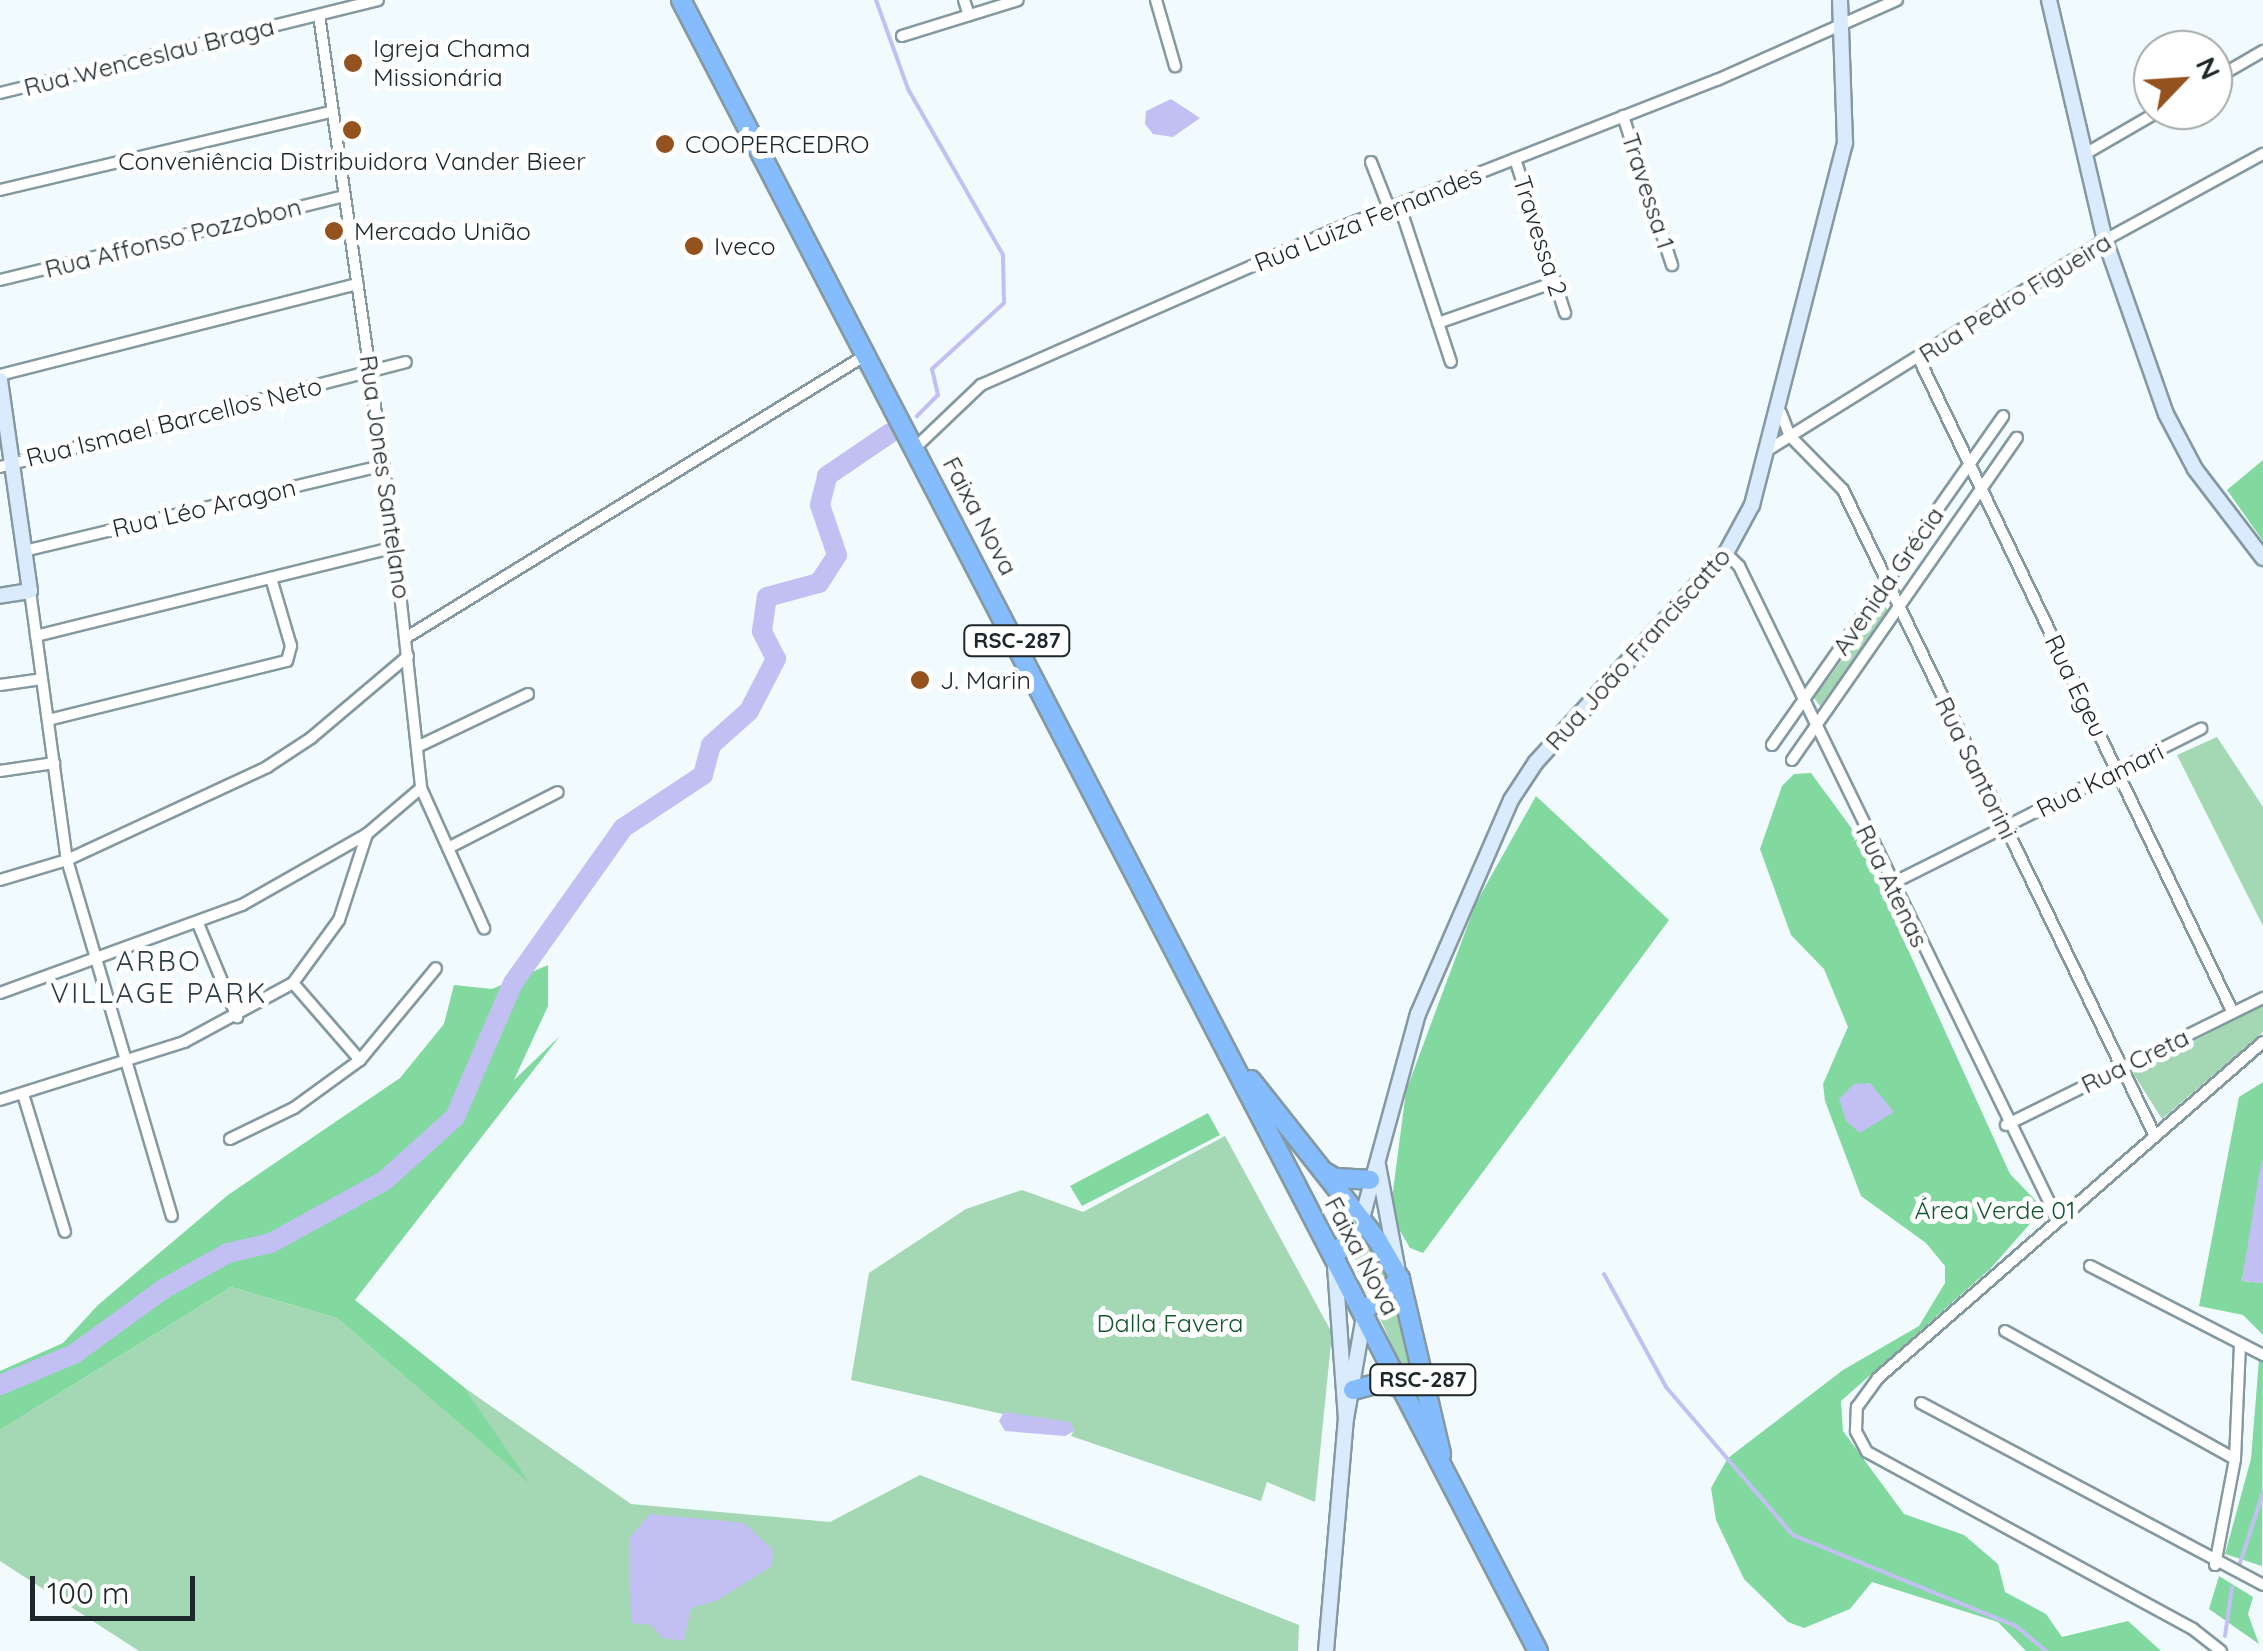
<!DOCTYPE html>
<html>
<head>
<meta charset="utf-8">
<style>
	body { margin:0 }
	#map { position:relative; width:2263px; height:1651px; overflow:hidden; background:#f1fafd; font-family:Quicksand,sans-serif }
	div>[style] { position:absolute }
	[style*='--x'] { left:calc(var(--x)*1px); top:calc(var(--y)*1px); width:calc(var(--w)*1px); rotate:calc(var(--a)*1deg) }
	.green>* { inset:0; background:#a4d7b3 }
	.forest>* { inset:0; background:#81d99f }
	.water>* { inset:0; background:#c2c0f3 }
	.stream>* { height:4px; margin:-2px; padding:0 2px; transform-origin:2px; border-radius:2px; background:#c2c0f3 }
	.river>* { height:20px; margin:-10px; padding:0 10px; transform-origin:10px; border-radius:10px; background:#c2c0f3 }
	.roads { filter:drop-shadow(2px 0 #8499a0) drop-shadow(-2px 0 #8499a0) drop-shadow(0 2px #8499a0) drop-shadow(0 -2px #8499a0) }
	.street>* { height:10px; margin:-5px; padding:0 5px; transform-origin:5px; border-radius:5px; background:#fff }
	.secondary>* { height:14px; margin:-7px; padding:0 7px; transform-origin:7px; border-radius:7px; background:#daebfe }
	.highway>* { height:18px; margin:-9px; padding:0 9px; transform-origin:9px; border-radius:9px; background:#85bcfd }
	.dots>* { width:28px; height:28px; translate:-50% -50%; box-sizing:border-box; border:5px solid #fff; border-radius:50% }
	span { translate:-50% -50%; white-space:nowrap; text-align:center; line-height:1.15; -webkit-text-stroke:10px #fff; paint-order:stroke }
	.shield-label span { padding:2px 8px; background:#fff; border:2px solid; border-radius:8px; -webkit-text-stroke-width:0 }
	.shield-label { font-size:22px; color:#1e2729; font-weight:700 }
	.poi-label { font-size:25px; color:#1e2729 }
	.left { translate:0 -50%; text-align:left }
	.street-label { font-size:25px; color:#1e2729 }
	.park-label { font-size:25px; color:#155631 }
	.neighbourhood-label { font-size:28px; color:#2d3f45; letter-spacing:2.5px }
	.north { position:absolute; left:2133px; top:30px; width:100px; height:100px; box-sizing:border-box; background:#fff; border:2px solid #a5a9a9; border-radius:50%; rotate:65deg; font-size:28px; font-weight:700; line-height:40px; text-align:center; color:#1e2729 }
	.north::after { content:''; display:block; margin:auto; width:35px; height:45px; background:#93521e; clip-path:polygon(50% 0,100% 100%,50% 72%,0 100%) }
	.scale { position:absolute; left:30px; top:1576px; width:165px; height:45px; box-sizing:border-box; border:5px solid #1e2729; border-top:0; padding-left:12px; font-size:30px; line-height:35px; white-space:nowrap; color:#1e2729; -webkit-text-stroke:8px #fff; paint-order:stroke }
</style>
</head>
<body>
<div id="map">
	<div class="green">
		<div style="clip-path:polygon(1883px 604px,1889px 612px,1820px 706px,1814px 698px)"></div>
		<div style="clip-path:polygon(2217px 737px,2263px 807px,2263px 926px,2177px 755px)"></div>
		<div style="clip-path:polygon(2263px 1005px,2263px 1032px,2162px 1119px,2133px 1073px)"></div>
		<div style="clip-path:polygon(1225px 1136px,1332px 1333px,1315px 1502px,1267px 1482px,1261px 1501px,1071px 1436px,1074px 1430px,851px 1380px,869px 1273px,966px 1209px,1022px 1190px,1083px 1212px)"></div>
		<div style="clip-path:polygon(1364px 1240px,1389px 1276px,1382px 1289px,1365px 1284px,1357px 1271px,1353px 1248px)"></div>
		<div style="clip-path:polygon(231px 1287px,337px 1318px,526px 1480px,465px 1388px,631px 1504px,830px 1522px,920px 1475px,1299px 1625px,1298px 1651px,139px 1651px,0 1561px,0 1430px)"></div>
		<div style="clip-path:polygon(1398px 1294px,1415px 1395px,1377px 1312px)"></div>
	</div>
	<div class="forest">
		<div style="clip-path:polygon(2263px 460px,2263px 541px,2227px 490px)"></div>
		<div style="clip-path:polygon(1811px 773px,1855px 833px,2010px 1174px,2039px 1204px,2035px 1218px,1991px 1268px,1841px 1401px,1843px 1431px,1904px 1514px,1964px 1535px,1998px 1564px,2005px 1592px,2046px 1614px,2062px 1637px,2128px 1621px,2161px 1651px,2026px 1651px,1998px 1622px,1872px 1582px,1850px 1609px,1804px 1628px,1788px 1622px,1744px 1579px,1716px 1520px,1711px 1488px,1728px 1458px,1843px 1370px,1919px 1326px,1945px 1283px,1945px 1266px,1926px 1243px,1861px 1196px,1825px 1101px,1823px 1084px,1848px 1027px,1824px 969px,1791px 935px,1760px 849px,1782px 786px,1794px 774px)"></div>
		<div style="clip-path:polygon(1536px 796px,1669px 920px,1423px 1253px,1410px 1248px,1390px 1214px,1406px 1091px,1476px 903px)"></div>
		<div style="clip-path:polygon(548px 965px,548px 1006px,514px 1080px,560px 1036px,355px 1300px,465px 1388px,530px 1484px,337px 1318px,231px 1287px,0 1430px,0 1371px,63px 1343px,98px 1305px,228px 1195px,400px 1078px,444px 1024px,454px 985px,492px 989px)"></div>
		<div style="clip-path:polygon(2263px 1082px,2263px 1161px,2242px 1281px,2263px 1283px,2263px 1335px,2243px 1315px,2199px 1306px,2239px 1097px)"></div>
		<div style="clip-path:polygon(1208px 1113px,1220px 1135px,1082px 1206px,1070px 1186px)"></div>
		<div style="clip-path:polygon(2259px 1360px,2263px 1360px,2262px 1566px,2225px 1554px,2251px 1459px)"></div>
		<div style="clip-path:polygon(2219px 1576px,2253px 1597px,2248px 1614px,2259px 1644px,2209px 1609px)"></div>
	</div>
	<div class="water">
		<div style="clip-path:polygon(1171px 99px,1200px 118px,1173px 137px,1153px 134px,1145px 124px,1146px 111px)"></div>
		<div style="clip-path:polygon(1870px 1083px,1894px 1112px,1860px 1133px,1846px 1121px,1839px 1099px,1854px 1084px)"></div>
		<div style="clip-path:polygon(2263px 1161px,2263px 1283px,2242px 1281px,2260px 1169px)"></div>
		<div style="clip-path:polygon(1004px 1412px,1071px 1422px,1074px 1431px,1065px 1436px,1005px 1431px,999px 1421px)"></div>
		<div style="clip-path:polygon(650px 1514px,744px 1523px,773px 1550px,772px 1566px,716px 1601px,691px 1608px,684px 1641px,662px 1638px,651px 1625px,631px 1623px,629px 1539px)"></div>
	</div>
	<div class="stream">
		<div style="--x:876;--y:0;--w:95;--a:70.2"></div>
		<div style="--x:908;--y:89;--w:191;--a:60.2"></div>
		<div style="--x:1003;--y:255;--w:48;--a:88.8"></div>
		<div style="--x:1004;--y:303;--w:98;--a:137.5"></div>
		<div style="--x:932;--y:369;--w:27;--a:77"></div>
		<div style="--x:938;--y:395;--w:30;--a:135"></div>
		<div style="--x:1604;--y:1274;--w:129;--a:61.2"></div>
		<div style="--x:1666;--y:1387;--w:195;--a:49.4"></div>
		<div style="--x:1793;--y:1535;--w:241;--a:22.2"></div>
		<div style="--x:2016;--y:1626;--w:39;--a:40"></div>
		<div style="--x:2239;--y:1566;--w:77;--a:-71.8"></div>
		<div style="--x:2225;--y:1636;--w:49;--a:-81.9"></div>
	</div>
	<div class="river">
		<div style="--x:0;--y:1385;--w:80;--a:-22.7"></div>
		<div style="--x:74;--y:1354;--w:112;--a:-36"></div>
		<div style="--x:165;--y:1288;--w:72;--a:-29.1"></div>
		<div style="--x:228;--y:1253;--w:44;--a:-13.1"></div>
		<div style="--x:271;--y:1243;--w:129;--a:-28.8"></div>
		<div style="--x:384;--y:1181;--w:96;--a:-42"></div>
		<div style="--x:455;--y:1117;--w:146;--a:-66.6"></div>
		<div style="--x:513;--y:983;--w:190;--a:-54.6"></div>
		<div style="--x:623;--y:828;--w:96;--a:-33.5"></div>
		<div style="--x:703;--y:775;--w:31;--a:-75"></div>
		<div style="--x:711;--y:745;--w:51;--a:-41.8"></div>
		<div style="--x:749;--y:711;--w:59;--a:-62.6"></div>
		<div style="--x:776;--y:659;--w:31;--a:-117"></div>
		<div style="--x:762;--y:631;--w:34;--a:-82"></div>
		<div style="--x:767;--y:597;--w:54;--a:-15.1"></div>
		<div style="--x:819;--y:583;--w:33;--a:-57"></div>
		<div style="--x:837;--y:555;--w:53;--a:-108.8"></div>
		<div style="--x:820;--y:505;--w:30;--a:-76"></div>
		<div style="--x:827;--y:476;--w:76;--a:-34.3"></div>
	</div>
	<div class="roads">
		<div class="street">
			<div style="--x:964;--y:0;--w:16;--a:72"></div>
			<div style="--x:1156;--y:0;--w:69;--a:73.9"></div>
			<div style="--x:319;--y:15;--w:537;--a:81.87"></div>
			<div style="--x:395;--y:547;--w:242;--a:83.8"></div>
			<div style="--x:421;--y:788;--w:154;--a:65.8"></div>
			<div style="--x:902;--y:36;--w:121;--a:-17.2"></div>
			<div style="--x:2213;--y:80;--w:58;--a:-30.1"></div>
			<div style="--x:0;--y:93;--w:389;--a:-13.8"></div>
			<div style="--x:1623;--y:116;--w:157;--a:71.8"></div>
			<div style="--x:2085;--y:154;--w:88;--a:-30.1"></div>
			<div style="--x:1515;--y:159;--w:162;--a:72"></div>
			<div style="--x:1371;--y:162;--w:49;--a:68.6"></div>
			<div style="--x:0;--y:190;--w:342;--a:-13.3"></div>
			<div style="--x:1399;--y:204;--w:166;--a:71.8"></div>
			<div style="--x:0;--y:280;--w:355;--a:-13.7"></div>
			<div style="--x:1438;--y:323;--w:124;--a:-19.3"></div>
			<div style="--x:1919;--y:359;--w:725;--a:64.35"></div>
			<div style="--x:0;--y:375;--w:369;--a:-14.3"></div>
			<div style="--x:1781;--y:413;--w:25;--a:69"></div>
			<div style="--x:1790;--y:436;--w:76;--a:45.5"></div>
			<div style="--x:1843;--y:490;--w:717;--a:64.22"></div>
			<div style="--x:916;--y:447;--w:90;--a:-43.6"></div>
			<div style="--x:981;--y:385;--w:382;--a:-23.7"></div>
			<div style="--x:1331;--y:231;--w:414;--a:-21.4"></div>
			<div style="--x:1717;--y:80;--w:197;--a:-24"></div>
			<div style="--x:1771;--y:448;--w:393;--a:-31.9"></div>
			<div style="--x:2105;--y:240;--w:180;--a:-28.6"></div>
			<div style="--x:0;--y:467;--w:419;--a:-14.5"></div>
			<div style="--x:24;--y:551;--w:370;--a:-13.4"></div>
			<div style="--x:1726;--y:553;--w:18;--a:45"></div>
			<div style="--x:1739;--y:566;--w:728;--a:64"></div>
			<div style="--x:30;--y:591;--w:272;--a:82.2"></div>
			<div style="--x:67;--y:860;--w:371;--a:73.6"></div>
			<div style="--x:36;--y:636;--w:370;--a:-13.9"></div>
			<div style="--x:407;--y:637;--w:539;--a:-31.57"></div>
			<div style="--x:0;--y:685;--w:42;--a:-8.1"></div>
			<div style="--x:48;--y:720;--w:246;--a:-13.9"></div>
			<div style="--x:287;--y:661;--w:16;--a:-75"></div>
			<div style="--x:291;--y:646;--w:71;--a:-106.4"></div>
			<div style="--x:1772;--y:745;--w:402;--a:-54.9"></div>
			<div style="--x:417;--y:747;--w:123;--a:-25.5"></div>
			<div style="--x:1792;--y:760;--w:393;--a:-55.1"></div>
			<div style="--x:0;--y:771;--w:55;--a:-8.4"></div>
			<div style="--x:448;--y:848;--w:123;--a:-27"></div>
			<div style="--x:0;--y:880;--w:70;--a:-16.6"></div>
			<div style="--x:67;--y:860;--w:221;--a:-24.9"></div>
			<div style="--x:267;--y:767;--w:53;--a:-33.4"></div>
			<div style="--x:311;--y:738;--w:127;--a:-40.2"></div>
			<div style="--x:1891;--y:884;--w:347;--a:-26.6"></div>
			<div style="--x:199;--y:926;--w:99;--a:67.3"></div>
			<div style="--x:293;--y:983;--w:102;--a:49"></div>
			<div style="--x:0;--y:993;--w:258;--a:-20"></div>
			<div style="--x:242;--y:905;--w:144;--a:-29.6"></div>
			<div style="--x:367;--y:834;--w:71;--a:-40.4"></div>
			<div style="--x:23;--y:1094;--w:144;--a:73.1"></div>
			<div style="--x:0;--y:1100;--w:193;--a:-17.5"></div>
			<div style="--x:184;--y:1042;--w:124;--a:-28.4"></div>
			<div style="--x:293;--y:983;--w:78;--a:-53.9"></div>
			<div style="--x:339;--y:920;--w:90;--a:-72"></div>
			<div style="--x:2006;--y:1125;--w:287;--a:-26.3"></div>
			<div style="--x:230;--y:1139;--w:71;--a:-25.8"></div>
			<div style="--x:294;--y:1108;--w:82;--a:-36"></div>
			<div style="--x:360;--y:1060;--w:119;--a:-50.4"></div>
			<div style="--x:2090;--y:1266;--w:195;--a:27.2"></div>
			<div style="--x:2005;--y:1331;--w:263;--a:29.1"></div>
			<div style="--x:1921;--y:1403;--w:387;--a:28"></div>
			<div style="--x:2215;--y:1565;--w:108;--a:-79.3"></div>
			<div style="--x:2235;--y:1459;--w:113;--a:-87.5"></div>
			<div style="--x:2221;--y:1651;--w:36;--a:-142"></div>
			<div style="--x:2193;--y:1629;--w:371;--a:-151.5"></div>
			<div style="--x:1867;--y:1452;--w:24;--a:-118"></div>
			<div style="--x:1856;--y:1431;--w:24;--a:-88"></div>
			<div style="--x:1857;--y:1407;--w:36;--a:-54"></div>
			<div style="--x:1878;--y:1378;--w:511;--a:-41.11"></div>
		</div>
		<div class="secondary">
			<div style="--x:2049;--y:0;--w:246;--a:76.9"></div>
			<div style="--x:2105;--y:240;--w:184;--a:70.7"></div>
			<div style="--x:2166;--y:414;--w:62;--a:62.2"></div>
			<div style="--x:2195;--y:469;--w:112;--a:52.6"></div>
			<div style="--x:0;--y:380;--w:213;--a:81.9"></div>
			<div style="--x:30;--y:591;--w:30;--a:171"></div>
			<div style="--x:1378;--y:1165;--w:104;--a:79.4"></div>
			<div style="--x:1361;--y:1222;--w:216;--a:-74.7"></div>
			<div style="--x:1418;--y:1014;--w:233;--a:-66.5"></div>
			<div style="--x:1511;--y:800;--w:45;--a:-56.7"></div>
			<div style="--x:1536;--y:762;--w:282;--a:-47.7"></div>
			<div style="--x:1726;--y:553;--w:55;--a:-61.6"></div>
			<div style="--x:1752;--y:505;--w:374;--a:-75.6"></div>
			<div style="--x:1845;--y:143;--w:143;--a:-92"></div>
			<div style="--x:1335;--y:1266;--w:152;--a:85.9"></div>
			<div style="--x:1326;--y:1651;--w:233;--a:-85.1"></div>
			<div style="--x:1346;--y:1419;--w:111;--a:-80.1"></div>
		</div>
		<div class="highway">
			<div style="--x:681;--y:0;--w:1860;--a:62.57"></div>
			<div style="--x:1251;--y:1080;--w:205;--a:51.7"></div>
			<div style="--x:1378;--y:1241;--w:44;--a:59.9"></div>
			<div style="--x:1400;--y:1279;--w:180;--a:76.8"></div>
			<div style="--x:1323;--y:1171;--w:14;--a:30"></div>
			<div style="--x:1335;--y:1178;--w:35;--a:3"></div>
			<div style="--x:1335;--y:1256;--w:43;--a:-52.6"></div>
			<div style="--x:1365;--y:1310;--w:47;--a:-41.5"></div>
			<div style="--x:1353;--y:1390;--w:31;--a:-15"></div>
			<div style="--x:1383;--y:1382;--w:20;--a:18"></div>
		</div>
	</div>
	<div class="dots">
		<div style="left:353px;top:63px;background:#93521e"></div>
		<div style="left:352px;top:130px;background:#93521e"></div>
		<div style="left:665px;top:144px;background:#93521e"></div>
		<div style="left:334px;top:231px;background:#93521e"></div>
		<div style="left:694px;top:246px;background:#93521e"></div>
		<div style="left:920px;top:680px;background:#93521e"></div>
	</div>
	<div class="shield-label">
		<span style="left:1017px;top:641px">RSC-287</span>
		<span style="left:1423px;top:1380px">RSC-287</span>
	</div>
	<div class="poi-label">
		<span class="left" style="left:373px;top:63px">Igreja Chama<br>Missionária</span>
		<span class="left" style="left:685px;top:144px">COOPERCEDRO</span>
		<span style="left:352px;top:161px">Conveniência Distribuidora Vander Bieer</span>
		<span class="left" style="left:354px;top:231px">Mercado União</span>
		<span class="left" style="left:714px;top:246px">Iveco</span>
		<span class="left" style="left:940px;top:680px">J. Marin</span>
	</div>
	<div class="street-label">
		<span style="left:149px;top:57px;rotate:-14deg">Rua Wenceslau Braga</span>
		<span style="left:1648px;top:191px;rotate:72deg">Travessa 1</span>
		<span style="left:1368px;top:219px;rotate:-22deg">Rua Luiza Fernandes</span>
		<span style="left:1540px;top:236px;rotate:72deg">Travessa 2</span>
		<span style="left:173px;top:238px;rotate:-14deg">Rua Affonso Pozzobon</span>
		<span style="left:2015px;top:298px;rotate:-32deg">Rua Pedro Figueira</span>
		<span style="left:174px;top:422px;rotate:-14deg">Rua Ismael Barcellos Neto</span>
		<span style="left:385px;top:477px;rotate:82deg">Rua Jones Santelano</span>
		<span style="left:204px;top:508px;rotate:-13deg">Rua Léo Aragon</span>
		<span style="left:980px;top:516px;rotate:62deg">Faixa Nova</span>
		<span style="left:1888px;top:581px;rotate:-55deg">Avenida Grécia</span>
		<span style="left:1638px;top:649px;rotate:-48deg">Rua João Franciscatto</span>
		<span style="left:2076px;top:686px;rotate:64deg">Rua Egeu</span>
		<span style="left:1976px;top:768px;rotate:64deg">Rua Santorini</span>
		<span style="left:2100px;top:780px;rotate:-26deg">Rua Kamari</span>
		<span style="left:1892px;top:886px;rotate:64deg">Rua Atenas</span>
		<span style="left:2135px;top:1061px;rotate:-26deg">Rua Creta</span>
		<span style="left:1362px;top:1256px;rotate:62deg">Faixa Nova</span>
	</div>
	<div class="park-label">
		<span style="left:1995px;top:1210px">Área Verde 01</span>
		<span style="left:1170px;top:1323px">Dalla Favera</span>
	</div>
	<div class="neighbourhood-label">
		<span style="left:159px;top:977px">ARBO<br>VILLAGE PARK</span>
	</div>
	<div class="north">N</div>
	<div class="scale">100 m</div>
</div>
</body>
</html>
